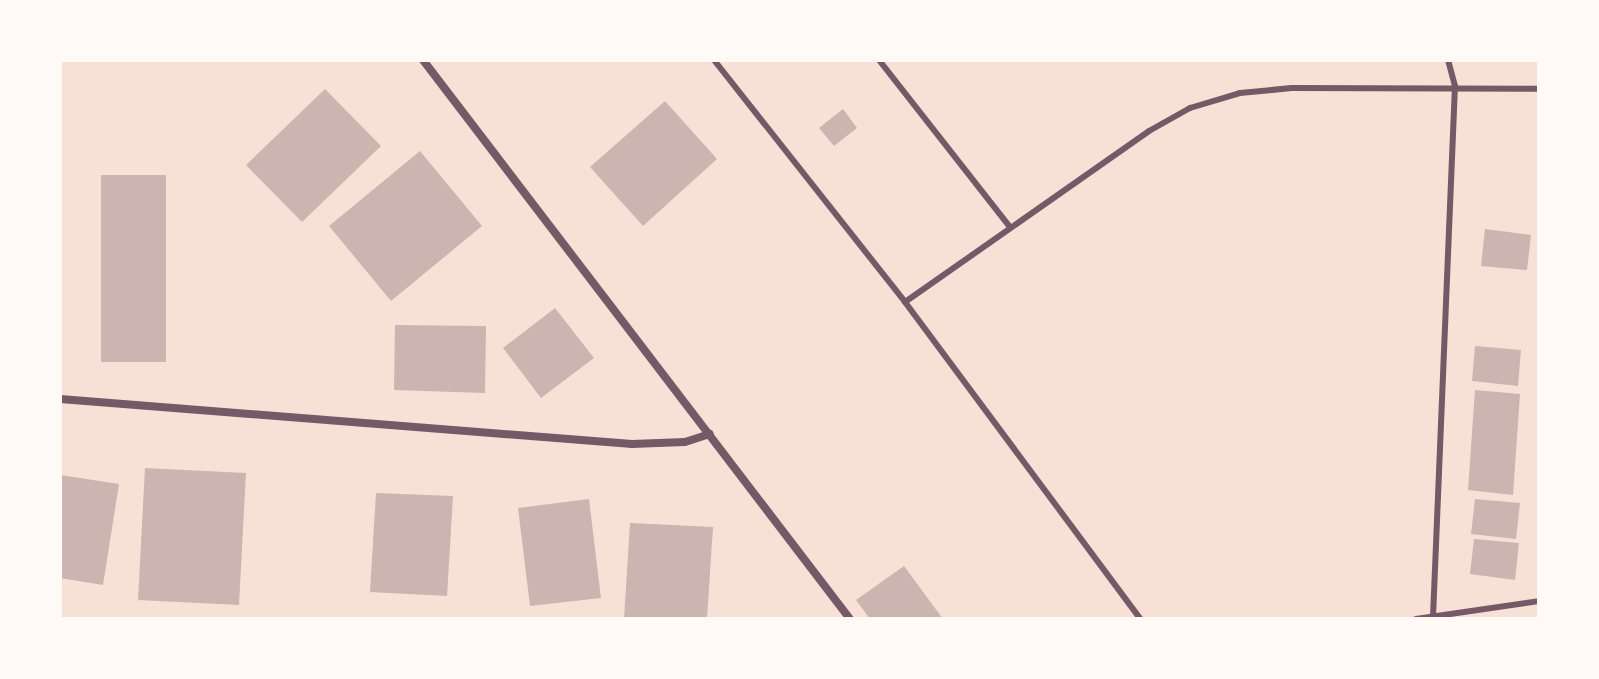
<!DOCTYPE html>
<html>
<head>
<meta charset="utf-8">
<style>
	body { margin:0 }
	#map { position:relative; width:1599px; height:679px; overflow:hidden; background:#f7e1d7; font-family:"Golos Text",sans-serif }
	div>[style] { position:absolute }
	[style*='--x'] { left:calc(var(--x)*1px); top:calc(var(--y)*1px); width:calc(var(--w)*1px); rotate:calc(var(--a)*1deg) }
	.building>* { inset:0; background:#ccb4b1 }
	.service>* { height:6px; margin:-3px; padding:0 3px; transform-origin:3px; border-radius:3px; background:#755966 }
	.minor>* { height:8px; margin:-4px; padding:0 4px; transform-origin:4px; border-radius:4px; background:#755966 }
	span { translate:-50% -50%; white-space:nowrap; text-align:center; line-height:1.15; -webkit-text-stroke:6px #fffaf5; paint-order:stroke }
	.frame { position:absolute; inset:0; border:62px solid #fffaf5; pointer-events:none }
</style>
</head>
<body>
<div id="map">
	<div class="building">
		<div style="clip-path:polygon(325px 89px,381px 146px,302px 222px,246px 165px)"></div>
		<div style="clip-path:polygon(665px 101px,717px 159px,643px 226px,590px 167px)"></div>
		<div style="clip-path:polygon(843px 109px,857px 128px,834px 146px,819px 128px)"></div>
		<div style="clip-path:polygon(420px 151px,482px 226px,391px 301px,329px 226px)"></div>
		<div style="clip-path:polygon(101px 175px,166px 175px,166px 362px,101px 362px)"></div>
		<div style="clip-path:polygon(1485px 229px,1531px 235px,1527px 270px,1481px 266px)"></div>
		<div style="clip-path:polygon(555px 308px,594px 358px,541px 398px,503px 348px)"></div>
		<div style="clip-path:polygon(395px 325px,486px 326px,485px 393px,394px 390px)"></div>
		<div style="clip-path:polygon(1475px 346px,1521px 350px,1518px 386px,1472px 381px)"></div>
		<div style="clip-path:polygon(1475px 390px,1520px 394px,1513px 495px,1468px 490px)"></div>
		<div style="clip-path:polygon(145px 468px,246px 473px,239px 605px,138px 600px)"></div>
		<div style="clip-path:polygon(60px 475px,119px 484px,103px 585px,60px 578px)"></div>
		<div style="clip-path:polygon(376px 493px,453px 496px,447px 596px,370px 592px)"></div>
		<div style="clip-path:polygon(589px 499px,601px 598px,530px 606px,518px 508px)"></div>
		<div style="clip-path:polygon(1475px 499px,1520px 503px,1516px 539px,1471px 534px)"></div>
		<div style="clip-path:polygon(630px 523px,713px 527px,707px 619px,624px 619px)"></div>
		<div style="clip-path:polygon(1474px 539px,1519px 543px,1515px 580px,1470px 574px)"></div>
		<div style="clip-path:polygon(904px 566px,943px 619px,870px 619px,856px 600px)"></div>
	</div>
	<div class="service">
		<div style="--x:714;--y:60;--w:308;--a:51.7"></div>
		<div style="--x:905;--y:302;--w:395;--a:53.4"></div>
		<div style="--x:879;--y:60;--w:212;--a:51.9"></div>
		<div style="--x:905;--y:302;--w:298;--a:-35"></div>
		<div style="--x:1149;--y:131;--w:47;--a:-29.3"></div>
		<div style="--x:1190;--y:108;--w:52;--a:-16.7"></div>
		<div style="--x:1240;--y:93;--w:52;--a:-5.5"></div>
		<div style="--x:1292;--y:88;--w:247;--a:0.2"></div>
		<div style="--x:1433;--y:617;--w:531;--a:-87.63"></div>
		<div style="--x:1455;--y:86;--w:27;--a:-105"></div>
		<div style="--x:1416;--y:619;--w:124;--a:-8.3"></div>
	</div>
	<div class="minor">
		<div style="--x:423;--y:60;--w:703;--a:52.63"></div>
		<div style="--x:60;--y:399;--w:574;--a:4.5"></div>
		<div style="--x:632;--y:444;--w:53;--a:-2.2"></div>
		<div style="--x:685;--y:442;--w:26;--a:-18"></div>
	</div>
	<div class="frame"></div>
</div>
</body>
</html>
